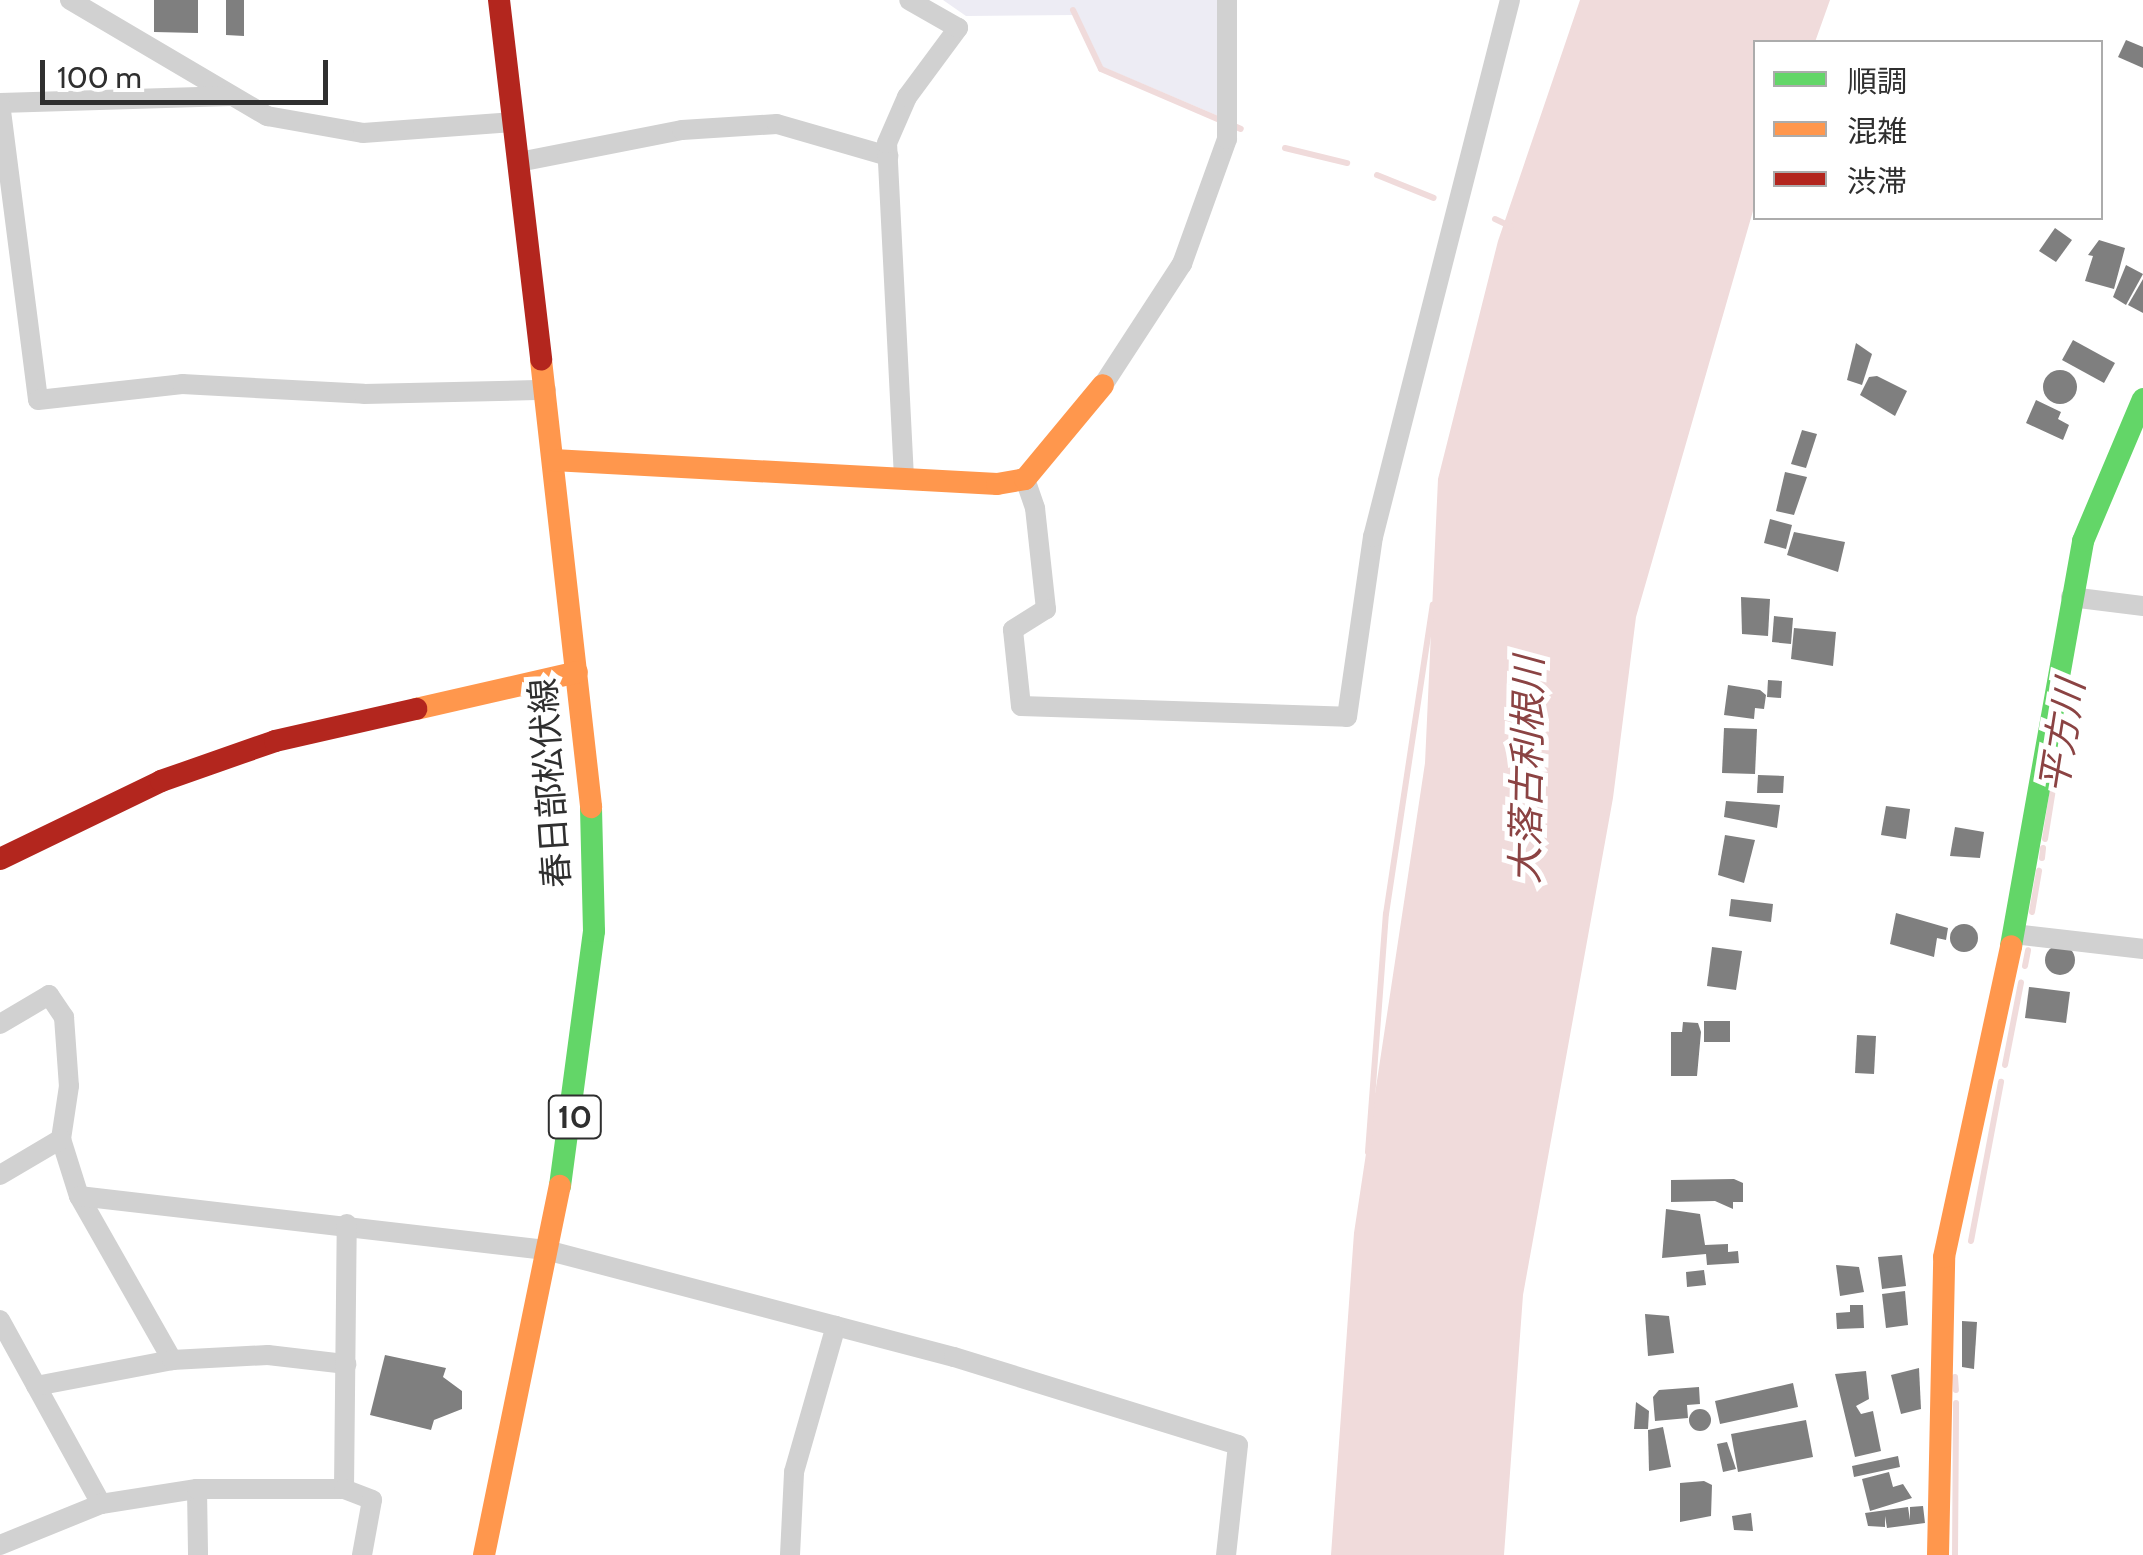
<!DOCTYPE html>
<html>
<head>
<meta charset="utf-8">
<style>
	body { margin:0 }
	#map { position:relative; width:2143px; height:1555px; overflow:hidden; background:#fff; font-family:Cabin,"Noto Sans JP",sans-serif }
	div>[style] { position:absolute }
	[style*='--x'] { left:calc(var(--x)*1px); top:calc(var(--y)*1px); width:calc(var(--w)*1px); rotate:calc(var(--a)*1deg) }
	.green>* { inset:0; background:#edecf4 }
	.water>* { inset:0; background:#f0dbdb }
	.stream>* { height:6px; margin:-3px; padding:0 3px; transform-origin:3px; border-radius:3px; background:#f0dbdb }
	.building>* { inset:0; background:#7f7f7f }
	.round { border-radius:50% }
	.street>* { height:20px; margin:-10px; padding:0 10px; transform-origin:10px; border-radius:10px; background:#d1d1d1 }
	.fast>* { height:22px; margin:-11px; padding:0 11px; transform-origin:11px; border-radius:11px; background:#63d668 }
	.slow>* { height:22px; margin:-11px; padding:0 11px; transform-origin:11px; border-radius:11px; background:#ff974d }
	.jam>* { height:22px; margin:-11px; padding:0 11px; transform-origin:11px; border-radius:11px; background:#b3261e }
	span { translate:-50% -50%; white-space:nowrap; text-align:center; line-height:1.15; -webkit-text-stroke:10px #fff; paint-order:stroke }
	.shield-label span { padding:2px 8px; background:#fff; border:2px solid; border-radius:8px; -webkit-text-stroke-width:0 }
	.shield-label { font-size:32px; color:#2f2f2f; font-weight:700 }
	.street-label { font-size:35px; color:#2f2f2f }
	.water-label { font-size:38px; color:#8b4343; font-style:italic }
	.legend { position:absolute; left:1753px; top:40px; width:350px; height:180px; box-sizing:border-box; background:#fff; border:2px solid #acacac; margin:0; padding:12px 18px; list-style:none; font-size:30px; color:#2f2f2f }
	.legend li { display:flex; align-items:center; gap:20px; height:50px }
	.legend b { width:50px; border:2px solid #acacac }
	.scale { position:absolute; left:40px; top:60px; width:288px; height:45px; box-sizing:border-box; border:5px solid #2f2f2f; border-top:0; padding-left:12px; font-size:30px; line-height:35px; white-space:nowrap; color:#2f2f2f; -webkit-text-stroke:8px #fff; paint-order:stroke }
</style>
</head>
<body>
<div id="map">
	<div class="green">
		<div style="clip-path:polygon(943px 0,1221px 0,1223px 118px,1103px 67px,1078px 15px,966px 16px)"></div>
	</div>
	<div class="water">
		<div style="clip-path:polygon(1580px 0,1830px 0,1815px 42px,1756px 42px,1755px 204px,1636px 617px,1613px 798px,1523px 1295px,1504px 1555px,1331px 1555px,1354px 1233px,1425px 763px,1438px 479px,1498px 241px)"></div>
	</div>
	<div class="stream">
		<div style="--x:1073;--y:10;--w:65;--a:64.6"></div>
		<div style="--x:1101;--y:69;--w:152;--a:23.2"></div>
		<div style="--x:1285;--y:148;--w:64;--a:13.6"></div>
		<div style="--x:1377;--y:175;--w:61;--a:22"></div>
		<div style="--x:1495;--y:219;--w:17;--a:25"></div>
		<div style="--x:2045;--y:839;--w:82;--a:-80.9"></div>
		<div style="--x:2042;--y:858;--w:10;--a:-84"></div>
		<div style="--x:2032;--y:912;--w:42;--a:-80.3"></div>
		<div style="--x:2025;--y:966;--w:16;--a:-79"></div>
		<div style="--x:2005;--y:1065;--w:84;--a:-79"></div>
		<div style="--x:1368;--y:1152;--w:239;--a:-85.7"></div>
		<div style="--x:1386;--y:914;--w:313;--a:-81.4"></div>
		<div style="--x:1971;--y:1241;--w:162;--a:-79.3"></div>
		<div style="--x:1955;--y:1377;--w:13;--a:86"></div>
		<div style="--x:1955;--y:1555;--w:152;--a:-89.6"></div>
	</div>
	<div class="building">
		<div style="clip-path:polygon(154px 0,198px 0,198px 33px,154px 32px)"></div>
		<div style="clip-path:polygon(226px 0,244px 0,244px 36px,226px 35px)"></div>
		<div style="clip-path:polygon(2126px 40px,2143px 47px,2143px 68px,2118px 57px)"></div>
		<div style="clip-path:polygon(2055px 228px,2072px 240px,2056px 262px,2039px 251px)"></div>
		<div style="clip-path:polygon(2099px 240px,2125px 248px,2114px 289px,2085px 281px,2093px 256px,2088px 255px)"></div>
		<div style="clip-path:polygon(2126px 265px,2143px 274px,2126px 305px,2113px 297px)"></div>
		<div style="clip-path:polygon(2143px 279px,2143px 313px,2128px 305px)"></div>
		<div style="clip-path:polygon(2073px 340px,2115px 363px,2104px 383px,2062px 360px)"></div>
		<div style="clip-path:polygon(1856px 343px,1872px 354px,1862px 385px,1847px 380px)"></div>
		<div class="round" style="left:2043px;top:370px;width:34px;height:34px"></div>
		<div style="clip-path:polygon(1877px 376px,1907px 391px,1895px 416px,1860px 395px,1869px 377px)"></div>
		<div style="clip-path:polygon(2036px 400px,2061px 412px,2058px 419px,2069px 425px,2063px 440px,2026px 423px)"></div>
		<div style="clip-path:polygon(1802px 430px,1817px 434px,1806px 468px,1791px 464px)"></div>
		<div style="clip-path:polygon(1785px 472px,1807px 477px,1794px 515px,1776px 511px)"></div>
		<div style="clip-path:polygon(1770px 519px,1792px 525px,1786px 549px,1764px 543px)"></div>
		<div style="clip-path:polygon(1794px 532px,1845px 542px,1838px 572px,1787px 555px)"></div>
		<div style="clip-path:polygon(1741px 597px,1770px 599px,1768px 636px,1742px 634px)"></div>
		<div style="clip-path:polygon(1774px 616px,1793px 618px,1791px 644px,1772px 642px)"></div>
		<div style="clip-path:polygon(1794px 628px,1836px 632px,1833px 666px,1791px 659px)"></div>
		<div style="clip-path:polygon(1768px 680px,1782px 681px,1781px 698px,1767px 697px)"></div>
		<div style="clip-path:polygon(1728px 685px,1760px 690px,1766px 695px,1764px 709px,1755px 708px,1754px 719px,1724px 715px)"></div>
		<div style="clip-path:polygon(1724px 728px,1757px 729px,1755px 774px,1722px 773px)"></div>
		<div style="clip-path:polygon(1758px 775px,1784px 776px,1783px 793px,1757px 793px)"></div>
		<div style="clip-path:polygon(1726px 801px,1780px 805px,1777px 828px,1724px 817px)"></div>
		<div style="clip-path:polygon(1886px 806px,1910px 809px,1906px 839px,1881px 835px)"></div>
		<div style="clip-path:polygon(1955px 827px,1984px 832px,1980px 858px,1950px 856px)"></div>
		<div style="clip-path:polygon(1725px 835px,1755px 840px,1744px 883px,1718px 875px)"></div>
		<div style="clip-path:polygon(1731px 899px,1773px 904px,1771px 922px,1729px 916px)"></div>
		<div style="clip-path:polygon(1896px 913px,1948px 928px,1946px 940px,1937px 938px,1934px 957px,1890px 944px)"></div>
		<div class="round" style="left:1950px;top:924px;width:28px;height:28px"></div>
		<div class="round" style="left:2045px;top:945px;width:30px;height:30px"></div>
		<div style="clip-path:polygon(1712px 947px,1742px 951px,1736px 990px,1707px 986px)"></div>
		<div style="clip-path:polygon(2029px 987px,2070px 992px,2066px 1023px,2025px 1018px)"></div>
		<div style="clip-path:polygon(1704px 1021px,1730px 1021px,1730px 1042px,1704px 1042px)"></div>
		<div style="clip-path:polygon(1683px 1022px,1698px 1023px,1701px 1032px,1697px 1076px,1671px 1076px,1671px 1032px,1682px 1032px)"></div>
		<div style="clip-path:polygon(1857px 1035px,1876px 1036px,1874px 1074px,1855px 1073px)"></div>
		<div style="clip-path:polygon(1734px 1179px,1743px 1183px,1743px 1202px,1733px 1202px,1733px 1209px,1715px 1201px,1671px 1202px,1671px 1180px)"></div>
		<div style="clip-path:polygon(1666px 1209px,1700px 1214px,1705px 1245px,1728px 1244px,1728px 1252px,1738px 1251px,1739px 1263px,1707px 1265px,1706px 1254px,1662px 1258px)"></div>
		<div style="clip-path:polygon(1902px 1255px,1906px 1286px,1882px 1289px,1878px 1257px)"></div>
		<div style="clip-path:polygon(1836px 1265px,1859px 1267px,1864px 1292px,1840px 1296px)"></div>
		<div style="clip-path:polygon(1704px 1270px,1706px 1285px,1687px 1287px,1686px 1272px)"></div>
		<div style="clip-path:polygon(1905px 1291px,1908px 1325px,1886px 1328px,1882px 1294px)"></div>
		<div style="clip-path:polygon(1850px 1305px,1863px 1305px,1864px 1328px,1837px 1329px,1836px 1313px,1850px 1312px)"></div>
		<div style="clip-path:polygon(1645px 1314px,1669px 1316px,1674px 1353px,1648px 1356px)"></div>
		<div style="clip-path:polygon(1962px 1321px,1977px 1322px,1974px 1369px,1962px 1367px)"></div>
		<div style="clip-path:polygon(385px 1355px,446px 1368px,443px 1377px,462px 1391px,462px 1409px,434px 1420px,431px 1430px,370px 1415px)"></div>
		<div style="clip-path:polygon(1919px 1368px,1921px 1409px,1901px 1414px,1891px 1375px)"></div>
		<div style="clip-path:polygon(1866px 1371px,1869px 1399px,1856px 1406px,1861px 1414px,1873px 1411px,1881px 1451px,1855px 1457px,1835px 1374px)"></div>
		<div style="clip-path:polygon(1793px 1383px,1798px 1407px,1720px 1424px,1715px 1401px)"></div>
		<div style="clip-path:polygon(1699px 1387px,1700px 1404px,1687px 1405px,1688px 1418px,1655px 1421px,1653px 1397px,1659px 1390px)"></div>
		<div style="clip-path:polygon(1636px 1402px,1649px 1411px,1648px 1429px,1634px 1429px)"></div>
		<div class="round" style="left:1689px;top:1409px;width:22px;height:22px"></div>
		<div style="clip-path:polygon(1806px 1420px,1813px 1457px,1738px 1472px,1731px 1434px)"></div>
		<div style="clip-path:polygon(1663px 1427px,1671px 1467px,1649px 1471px,1648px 1430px)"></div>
		<div style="clip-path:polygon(1727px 1442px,1736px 1469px,1723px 1472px,1717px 1444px)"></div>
		<div style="clip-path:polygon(1898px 1456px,1900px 1467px,1854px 1477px,1852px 1466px)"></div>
		<div style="clip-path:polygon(1889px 1472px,1893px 1487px,1903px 1484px,1912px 1498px,1870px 1511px,1862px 1479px)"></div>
		<div style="clip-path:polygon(1704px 1481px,1712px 1485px,1711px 1516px,1680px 1522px,1680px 1483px)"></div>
		<div style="clip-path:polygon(1923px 1506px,1925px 1523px,1887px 1528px,1885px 1516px,1885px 1527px,1868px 1526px,1865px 1513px,1908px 1507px,1910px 1520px,1910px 1507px)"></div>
		<div style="clip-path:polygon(1751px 1513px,1753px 1531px,1734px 1530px,1732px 1516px)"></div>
	</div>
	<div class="street">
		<div style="--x:70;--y:0;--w:229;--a:30.5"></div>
		<div style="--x:267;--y:116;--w:97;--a:10"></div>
		<div style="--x:363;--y:133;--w:150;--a:-4.2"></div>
		<div style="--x:232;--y:96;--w:232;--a:178.3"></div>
		<div style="--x:0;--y:103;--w:299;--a:82.7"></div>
		<div style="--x:38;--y:400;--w:145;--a:-6.3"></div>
		<div style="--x:182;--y:384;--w:182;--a:3.1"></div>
		<div style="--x:364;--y:394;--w:182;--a:-1.3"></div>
		<div style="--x:519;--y:162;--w:166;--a:-11.1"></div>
		<div style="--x:682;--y:130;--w:95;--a:-3.6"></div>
		<div style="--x:777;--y:124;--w:116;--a:16.1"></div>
		<div style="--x:1103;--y:385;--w:145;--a:-56.9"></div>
		<div style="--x:1182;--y:264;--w:133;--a:-70.2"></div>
		<div style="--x:1227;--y:139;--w:139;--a:-90"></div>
		<div style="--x:904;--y:478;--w:335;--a:-92.9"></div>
		<div style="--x:887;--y:143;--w:50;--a:-66.5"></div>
		<div style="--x:907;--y:97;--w:86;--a:-53.5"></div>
		<div style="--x:958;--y:28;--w:56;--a:-150.3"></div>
		<div style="--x:1025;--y:479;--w:31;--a:71"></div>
		<div style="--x:1035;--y:508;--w:102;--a:83.8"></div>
		<div style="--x:1046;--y:609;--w:39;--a:148"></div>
		<div style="--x:1013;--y:630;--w:76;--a:84"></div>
		<div style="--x:1021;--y:706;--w:326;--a:1.9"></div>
		<div style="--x:1347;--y:717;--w:182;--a:-81.8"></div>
		<div style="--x:1373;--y:537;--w:554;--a:-75.69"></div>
		<div style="--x:2071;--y:597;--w:73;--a:7.1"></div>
		<div style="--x:2014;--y:934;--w:130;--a:6.6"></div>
		<div style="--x:0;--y:1024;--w:57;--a:-30.6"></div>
		<div style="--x:49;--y:995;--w:27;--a:56"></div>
		<div style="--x:64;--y:1017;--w:69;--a:85.9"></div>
		<div style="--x:69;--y:1086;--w:54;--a:98.6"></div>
		<div style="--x:61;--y:1139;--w:60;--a:72.5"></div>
		<div style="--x:79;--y:1196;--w:189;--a:60.4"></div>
		<div style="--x:0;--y:1175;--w:71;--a:-30.5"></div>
		<div style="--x:79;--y:1196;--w:470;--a:6.6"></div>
		<div style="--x:546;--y:1250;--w:422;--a:14.7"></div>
		<div style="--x:954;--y:1357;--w:297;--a:17.2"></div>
		<div style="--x:1238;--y:1445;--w:111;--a:96.2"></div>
		<div style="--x:0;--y:1320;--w:210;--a:61.2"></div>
		<div style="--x:36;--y:1386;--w:138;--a:-10.8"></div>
		<div style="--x:172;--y:1360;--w:96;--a:-3"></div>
		<div style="--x:268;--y:1355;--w:79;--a:6.6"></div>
		<div style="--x:197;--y:1489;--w:66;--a:89.1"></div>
		<div style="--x:344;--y:1489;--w:265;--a:-89.4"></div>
		<div style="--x:0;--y:1545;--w:109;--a:-22.1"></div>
		<div style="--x:101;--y:1504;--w:97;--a:-8.9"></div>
		<div style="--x:197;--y:1489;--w:147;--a:0"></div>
		<div style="--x:344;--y:1489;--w:30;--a:21"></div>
		<div style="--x:372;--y:1500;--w:56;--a:100.3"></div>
		<div style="--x:790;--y:1555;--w:83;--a:-87.2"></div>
		<div style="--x:794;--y:1472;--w:152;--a:-74"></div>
	</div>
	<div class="fast">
		<div style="--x:2011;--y:946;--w:411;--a:-79.9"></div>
		<div style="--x:2083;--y:541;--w:154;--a:-67.1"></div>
		<div style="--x:560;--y:1186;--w:257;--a:-82.4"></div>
		<div style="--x:594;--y:931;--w:124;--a:-91.4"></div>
	</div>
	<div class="slow">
		<div style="--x:541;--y:360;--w:450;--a:83.6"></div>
		<div style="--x:553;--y:460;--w:445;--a:3.1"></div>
		<div style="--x:997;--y:484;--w:28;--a:-10"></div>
		<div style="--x:1025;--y:479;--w:122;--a:-50.3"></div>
		<div style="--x:416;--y:709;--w:165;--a:-12.9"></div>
		<div style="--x:484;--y:1555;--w:377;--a:-78.4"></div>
		<div style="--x:1938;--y:1555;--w:298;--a:-88.8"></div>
		<div style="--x:1944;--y:1257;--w:318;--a:-77.8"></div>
	</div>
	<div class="jam">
		<div style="--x:499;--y:0;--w:362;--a:83.3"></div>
		<div style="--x:0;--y:859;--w:179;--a:-25.8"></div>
		<div style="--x:161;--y:781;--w:121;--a:-19.3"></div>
		<div style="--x:275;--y:741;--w:145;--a:-12.8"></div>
	</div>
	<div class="shield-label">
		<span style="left:575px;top:1117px">10</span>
	</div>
	<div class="street-label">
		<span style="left:550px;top:783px;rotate:-94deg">春日部松伏線</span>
	</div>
	<div class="water-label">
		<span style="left:2062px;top:736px;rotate:-81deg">平方川</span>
		<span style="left:1527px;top:770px;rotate:-89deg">大落古利根川</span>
	</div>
	<ul class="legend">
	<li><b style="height:12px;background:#63d668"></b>順調</li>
	<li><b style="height:12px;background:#ff974d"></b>混雑</li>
	<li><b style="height:12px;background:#b3261e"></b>渋滞</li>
	</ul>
	<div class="scale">100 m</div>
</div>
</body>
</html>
